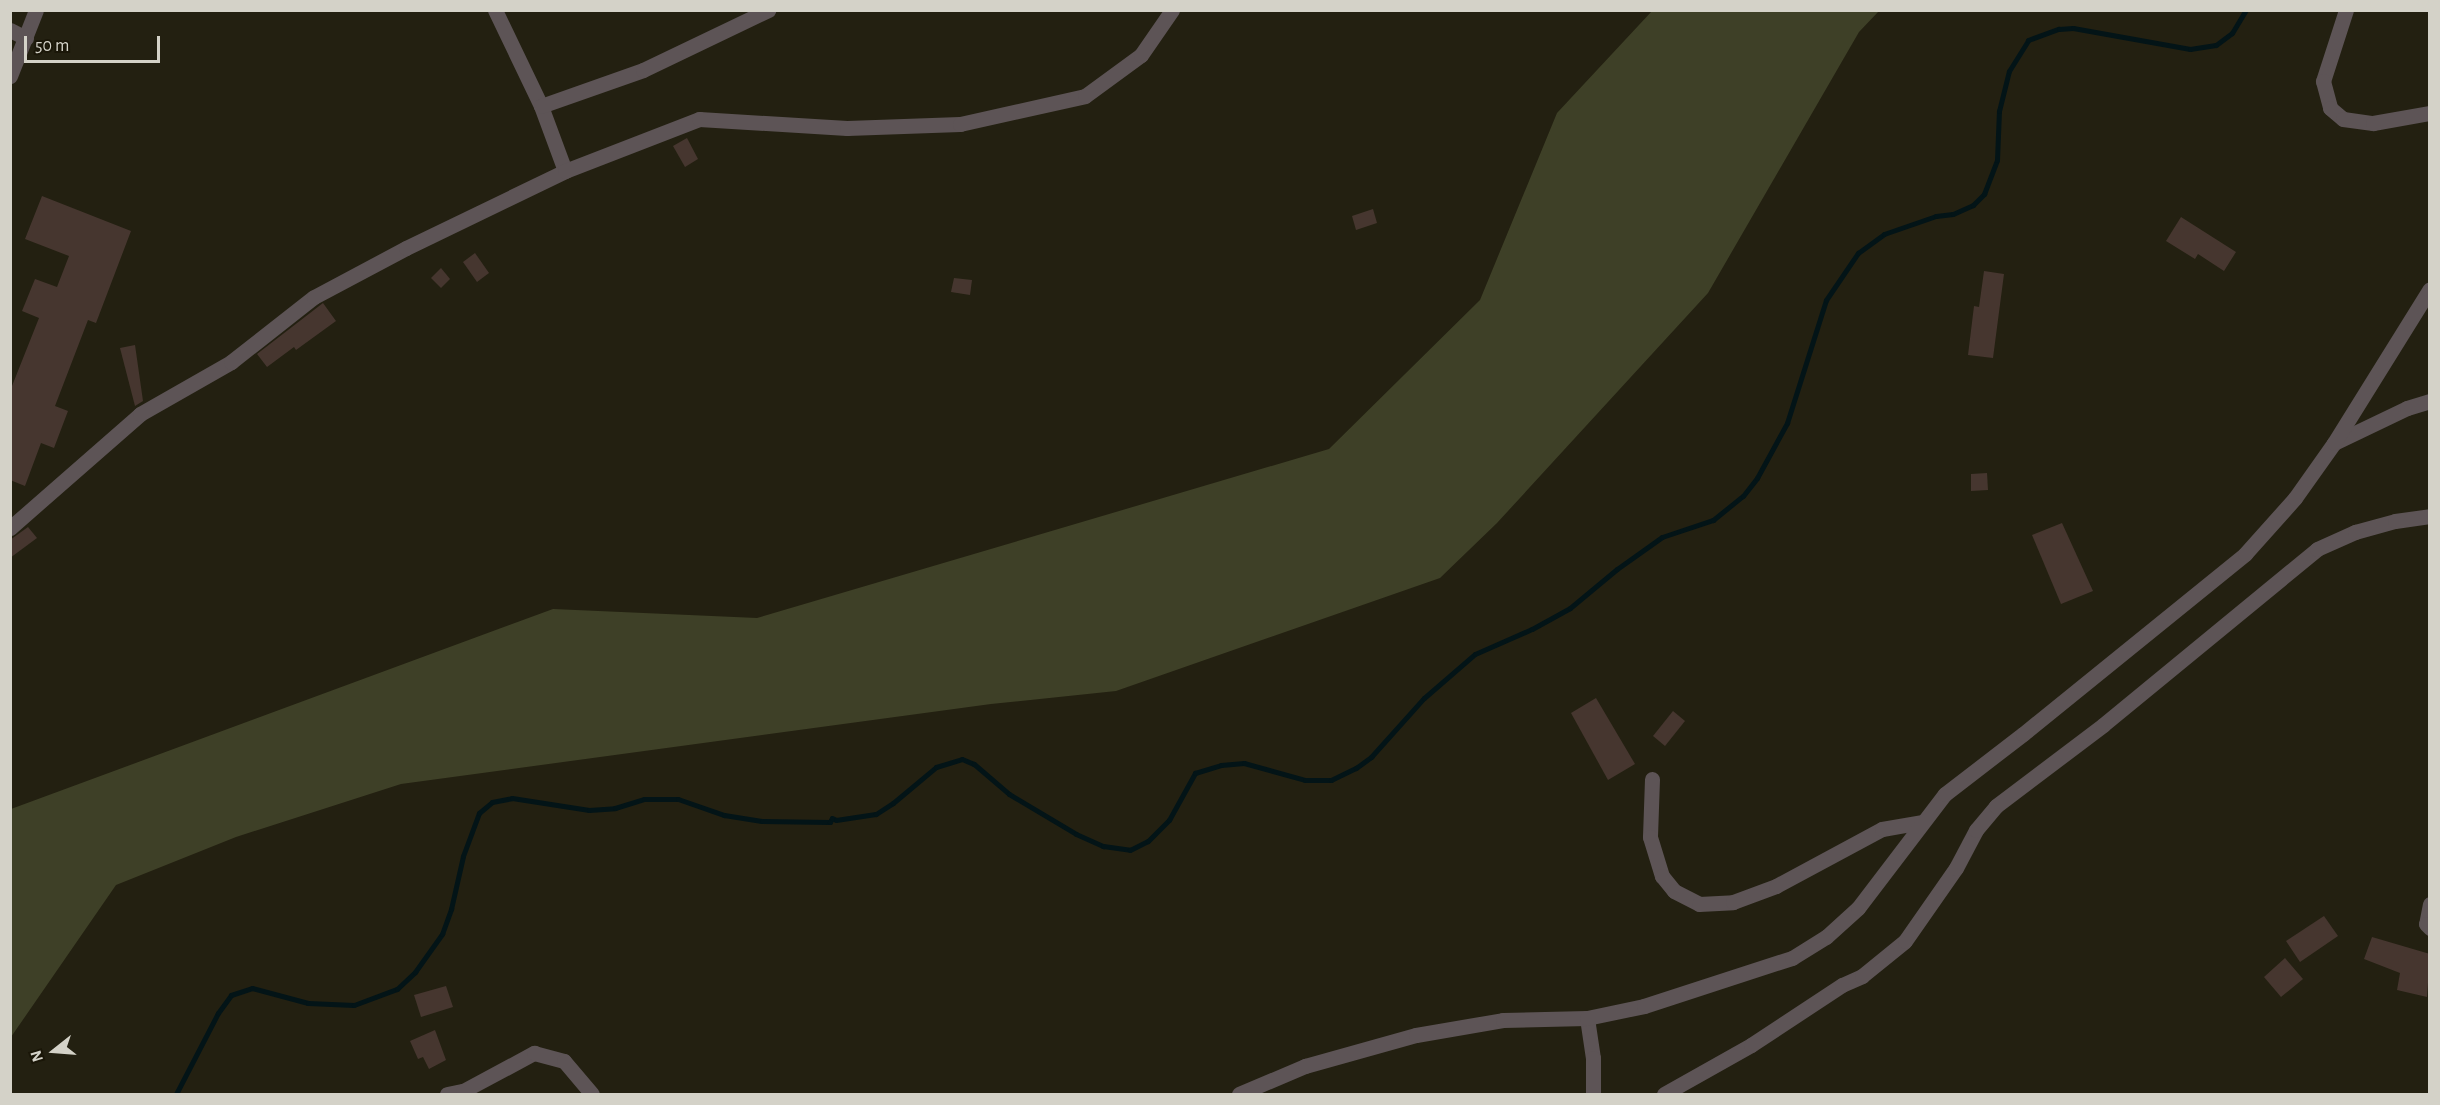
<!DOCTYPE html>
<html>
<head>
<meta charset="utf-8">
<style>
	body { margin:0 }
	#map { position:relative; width:2440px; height:1105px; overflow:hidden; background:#232011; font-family:"Alegreya Sans",sans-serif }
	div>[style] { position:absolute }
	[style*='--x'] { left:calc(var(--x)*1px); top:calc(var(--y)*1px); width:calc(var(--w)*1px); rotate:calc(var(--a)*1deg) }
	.green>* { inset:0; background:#3e4027 }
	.stream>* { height:5px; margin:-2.5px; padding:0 2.5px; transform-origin:2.5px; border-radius:2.5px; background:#031417 }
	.building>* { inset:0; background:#46362f }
	.minor>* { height:15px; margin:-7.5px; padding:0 7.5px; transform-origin:7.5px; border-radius:7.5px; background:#5d5456 }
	span { translate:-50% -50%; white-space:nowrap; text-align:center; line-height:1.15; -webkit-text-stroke:5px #1a1608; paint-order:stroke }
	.frame { position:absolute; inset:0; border:12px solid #d4d2c8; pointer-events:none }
	.north { position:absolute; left:24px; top:1021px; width:60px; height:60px; -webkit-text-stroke:4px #1a1608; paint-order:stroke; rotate:253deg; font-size:16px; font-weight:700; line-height:24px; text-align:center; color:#d4d2c8 }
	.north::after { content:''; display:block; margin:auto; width:21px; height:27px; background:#d4d2c8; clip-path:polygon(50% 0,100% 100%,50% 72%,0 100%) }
	.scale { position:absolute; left:24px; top:36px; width:136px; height:27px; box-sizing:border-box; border:3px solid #d4d2c8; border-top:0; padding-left:8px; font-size:18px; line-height:21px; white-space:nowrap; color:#d4d2c8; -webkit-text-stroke:4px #1a1608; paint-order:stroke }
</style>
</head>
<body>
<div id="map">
	<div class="green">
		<div style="clip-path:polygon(1652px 11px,1879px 11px,1859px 32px,1708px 293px,1497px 523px,1440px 578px,1116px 691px,991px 704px,401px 784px,236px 837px,116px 885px,11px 1037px,11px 809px,553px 609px,757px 618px,1329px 449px,1480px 300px,1557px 113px)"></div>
	</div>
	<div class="stream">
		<div style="--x:176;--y:1094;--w:91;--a:-62.6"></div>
		<div style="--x:218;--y:1013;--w:22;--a:-54"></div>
		<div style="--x:231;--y:995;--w:22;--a:-18"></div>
		<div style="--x:252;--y:988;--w:58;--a:15"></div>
		<div style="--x:308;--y:1003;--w:46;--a:2.5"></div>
		<div style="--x:354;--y:1005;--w:46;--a:-20.4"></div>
		<div style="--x:397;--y:989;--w:25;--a:-43"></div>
		<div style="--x:415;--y:972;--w:47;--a:-54.6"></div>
		<div style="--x:442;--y:934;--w:27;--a:-70"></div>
		<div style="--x:451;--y:909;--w:54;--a:-77.2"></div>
		<div style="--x:463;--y:856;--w:46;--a:-69.6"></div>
		<div style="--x:479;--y:813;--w:17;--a:-40"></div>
		<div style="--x:492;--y:802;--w:20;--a:-11"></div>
		<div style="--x:512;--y:798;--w:78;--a:8.9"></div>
		<div style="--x:589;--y:810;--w:26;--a:-4"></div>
		<div style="--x:615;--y:808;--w:30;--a:-17"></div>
		<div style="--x:644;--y:799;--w:34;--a:0"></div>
		<div style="--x:678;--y:799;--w:49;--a:19.2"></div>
		<div style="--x:724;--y:815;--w:38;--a:9"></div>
		<div style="--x:762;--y:821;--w:68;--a:0.8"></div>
		<div style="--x:830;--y:822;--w:4;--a:-63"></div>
		<div style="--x:832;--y:818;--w:4;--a:27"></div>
		<div style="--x:836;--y:820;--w:40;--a:-8.5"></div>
		<div style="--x:876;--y:814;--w:20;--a:-33"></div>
		<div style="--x:893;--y:803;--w:56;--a:-39.9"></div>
		<div style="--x:936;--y:767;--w:27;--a:-17"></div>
		<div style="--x:962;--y:759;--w:13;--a:23"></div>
		<div style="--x:974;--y:764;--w:46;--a:40.6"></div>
		<div style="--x:1009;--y:794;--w:78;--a:30.8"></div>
		<div style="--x:1076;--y:834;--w:30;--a:24"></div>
		<div style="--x:1103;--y:846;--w:27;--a:8"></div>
		<div style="--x:1130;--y:850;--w:20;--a:-27"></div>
		<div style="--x:1148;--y:841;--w:30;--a:-45"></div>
		<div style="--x:1169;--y:820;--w:54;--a:-61"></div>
		<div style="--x:1195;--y:773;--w:27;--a:-17"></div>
		<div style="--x:1221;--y:765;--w:23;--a:-5"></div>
		<div style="--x:1244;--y:763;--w:63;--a:15.6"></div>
		<div style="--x:1305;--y:780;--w:26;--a:0"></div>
		<div style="--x:1331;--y:780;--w:28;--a:-26"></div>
		<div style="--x:1356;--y:768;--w:19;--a:-36"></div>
		<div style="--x:1371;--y:757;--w:79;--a:-48.1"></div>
		<div style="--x:1424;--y:698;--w:67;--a:-40.8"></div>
		<div style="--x:1475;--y:654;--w:62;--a:-23.7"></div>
		<div style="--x:1532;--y:629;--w:43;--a:-28.9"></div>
		<div style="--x:1570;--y:608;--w:61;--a:-39.7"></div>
		<div style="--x:1617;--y:569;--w:55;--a:-35.4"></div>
		<div style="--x:1662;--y:537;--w:54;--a:-18.4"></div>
		<div style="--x:1713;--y:520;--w:38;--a:-39"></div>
		<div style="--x:1743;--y:496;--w:23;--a:-52"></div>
		<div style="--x:1757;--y:478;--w:63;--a:-61.4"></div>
		<div style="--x:1787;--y:423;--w:129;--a:-72.4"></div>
		<div style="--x:1826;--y:300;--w:57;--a:-55.8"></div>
		<div style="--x:1858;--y:253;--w:32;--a:-36"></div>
		<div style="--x:1884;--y:234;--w:55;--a:-19.1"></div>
		<div style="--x:1936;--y:216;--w:17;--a:-7"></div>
		<div style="--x:1953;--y:214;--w:22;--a:-24"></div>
		<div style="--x:1973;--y:205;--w:16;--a:-45"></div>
		<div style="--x:1984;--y:194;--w:36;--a:-69"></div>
		<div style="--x:1997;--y:160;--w:49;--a:-87.7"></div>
		<div style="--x:1999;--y:111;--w:41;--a:-76"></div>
		<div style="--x:2009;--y:71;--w:36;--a:-58"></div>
		<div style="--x:2028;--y:40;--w:33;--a:-20"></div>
		<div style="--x:2059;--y:29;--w:14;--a:-4"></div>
		<div style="--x:2073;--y:28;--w:119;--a:10.2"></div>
		<div style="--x:2190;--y:49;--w:26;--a:-9"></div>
		<div style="--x:2216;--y:45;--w:20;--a:-37"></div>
		<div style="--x:2232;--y:33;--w:27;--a:-59"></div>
	</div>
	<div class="building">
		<div style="clip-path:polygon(687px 138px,698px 159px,685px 167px,673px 146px)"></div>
		<div style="clip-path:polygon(42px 196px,131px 231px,96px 323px,88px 320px,55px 406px,68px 411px,54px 448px,41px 443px,25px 486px,10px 480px,10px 391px,39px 318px,22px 311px,35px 279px,57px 287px,69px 256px,25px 239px)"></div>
		<div style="clip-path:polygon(1373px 209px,1377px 223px,1356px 230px,1352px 216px)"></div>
		<div style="clip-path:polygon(2181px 217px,2236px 252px,2224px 271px,2198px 254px,2195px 259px,2166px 241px)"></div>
		<div style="clip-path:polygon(475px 253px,489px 273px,477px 282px,463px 262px)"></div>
		<div style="clip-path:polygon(441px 268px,450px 279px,441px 288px,431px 278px)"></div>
		<div style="clip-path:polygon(1984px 271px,2004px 274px,1993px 358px,1968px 355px,1974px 306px,1979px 307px)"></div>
		<div style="clip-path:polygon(954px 278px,972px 280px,970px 295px,951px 292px)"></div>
		<div style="clip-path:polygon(323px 303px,336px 321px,296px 350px,294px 347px,267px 367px,257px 354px)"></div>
		<div style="clip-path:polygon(135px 345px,143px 401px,135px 406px,120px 348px)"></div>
		<div style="clip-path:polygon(1987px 473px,1988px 490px,1971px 491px,1971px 474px)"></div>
		<div style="clip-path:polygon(2062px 523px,2093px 591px,2061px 604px,2032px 535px)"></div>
		<div style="clip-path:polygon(28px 527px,37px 538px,10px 558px,10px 540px)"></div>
		<div style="clip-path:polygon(1596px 698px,1635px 764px,1608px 780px,1571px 713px)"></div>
		<div style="clip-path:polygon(1673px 711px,1685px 721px,1665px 746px,1653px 736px)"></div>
		<div style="clip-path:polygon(2324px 916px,2338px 936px,2300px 962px,2286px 941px)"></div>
		<div style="clip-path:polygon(2372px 937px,2430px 954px,2427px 997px,2397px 990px,2400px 973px,2364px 959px)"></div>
		<div style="clip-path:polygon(2285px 958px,2303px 979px,2281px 997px,2264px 977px)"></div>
		<div style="clip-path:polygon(446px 986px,453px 1007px,421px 1017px,414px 995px)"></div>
		<div style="clip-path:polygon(435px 1030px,446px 1060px,429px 1069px,423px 1057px,418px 1059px,410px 1041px)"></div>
	</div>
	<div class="minor">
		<div style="--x:495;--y:10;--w:106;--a:64.4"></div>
		<div style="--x:541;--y:106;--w:69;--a:69.7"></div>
		<div style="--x:2346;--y:10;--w:75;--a:107.9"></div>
		<div style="--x:2323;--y:81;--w:28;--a:75"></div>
		<div style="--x:2330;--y:108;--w:17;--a:40"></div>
		<div style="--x:2343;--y:119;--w:30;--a:8"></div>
		<div style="--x:2373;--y:123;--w:58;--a:-10"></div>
		<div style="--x:10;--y:30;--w:18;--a:27"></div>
		<div style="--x:10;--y:76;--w:71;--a:-68.5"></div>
		<div style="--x:541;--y:106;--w:108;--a:-19.4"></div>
		<div style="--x:643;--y:70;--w:139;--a:-25.6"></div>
		<div style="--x:2334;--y:443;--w:81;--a:-25.6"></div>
		<div style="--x:2407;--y:408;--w:24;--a:-17"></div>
		<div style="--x:10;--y:528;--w:173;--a:-41.2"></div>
		<div style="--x:140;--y:414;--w:105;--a:-29.7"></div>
		<div style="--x:231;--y:362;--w:105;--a:-38.1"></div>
		<div style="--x:314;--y:297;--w:104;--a:-28"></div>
		<div style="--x:406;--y:248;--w:177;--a:-25.8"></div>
		<div style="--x:565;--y:171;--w:144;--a:-21.2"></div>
		<div style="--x:699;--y:119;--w:148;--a:3.5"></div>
		<div style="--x:847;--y:128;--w:113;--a:-2"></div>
		<div style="--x:960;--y:124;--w:128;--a:-12.6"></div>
		<div style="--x:1085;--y:96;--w:69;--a:-36.2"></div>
		<div style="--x:1141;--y:55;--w:55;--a:-55.4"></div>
		<div style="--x:1652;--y:779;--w:58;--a:92"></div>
		<div style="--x:1650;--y:837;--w:41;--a:72.9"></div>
		<div style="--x:1662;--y:876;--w:19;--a:51"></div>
		<div style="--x:1674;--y:891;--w:28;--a:27"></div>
		<div style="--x:1699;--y:904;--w:34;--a:-3"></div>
		<div style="--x:1733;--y:902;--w:46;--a:-20.4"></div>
		<div style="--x:1776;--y:886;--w:120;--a:-28.3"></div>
		<div style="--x:1882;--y:829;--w:40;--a:-10"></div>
		<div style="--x:2430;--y:904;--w:20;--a:101"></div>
		<div style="--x:2426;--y:924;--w:6;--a:45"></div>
		<div style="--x:1587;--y:1018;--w:40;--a:81.5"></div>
		<div style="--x:1593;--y:1058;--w:36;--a:90"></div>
		<div style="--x:447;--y:1094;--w:16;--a:-11"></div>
		<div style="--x:463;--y:1091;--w:81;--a:-28.2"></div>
		<div style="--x:534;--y:1053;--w:31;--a:15"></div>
		<div style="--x:564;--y:1061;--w:43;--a:49.7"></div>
		<div style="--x:1239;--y:1094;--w:72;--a:-23"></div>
		<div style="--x:1305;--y:1066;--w:115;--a:-15.6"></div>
		<div style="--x:1416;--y:1035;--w:88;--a:-9.8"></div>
		<div style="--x:1503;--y:1020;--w:84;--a:-1.4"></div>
		<div style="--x:1587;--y:1018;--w:58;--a:-11.9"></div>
		<div style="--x:1644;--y:1006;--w:156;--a:-18"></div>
		<div style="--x:1792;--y:958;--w:40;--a:-32"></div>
		<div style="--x:1826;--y:937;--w:43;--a:-42.2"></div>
		<div style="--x:1858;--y:908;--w:143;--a:-52.7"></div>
		<div style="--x:1945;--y:794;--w:98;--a:-37.6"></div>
		<div style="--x:2023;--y:734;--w:286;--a:-39"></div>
		<div style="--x:2245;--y:554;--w:75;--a:-48.2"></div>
		<div style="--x:2295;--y:498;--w:67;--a:-54.7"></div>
		<div style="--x:2334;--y:443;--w:181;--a:-58.1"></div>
		<div style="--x:1664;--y:1094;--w:100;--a:-29.4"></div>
		<div style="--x:1751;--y:1045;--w:109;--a:-33.4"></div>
		<div style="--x:1842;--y:985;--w:22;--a:-24"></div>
		<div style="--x:1862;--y:976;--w:55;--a:-39.1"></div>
		<div style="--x:1905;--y:941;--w:89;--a:-55.1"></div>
		<div style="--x:1956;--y:868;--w:43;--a:-62.2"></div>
		<div style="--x:1976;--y:830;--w:31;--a:-50"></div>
		<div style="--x:1996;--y:806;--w:134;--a:-37.1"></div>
		<div style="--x:2103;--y:725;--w:277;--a:-39.4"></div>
		<div style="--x:2317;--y:549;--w:42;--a:-24.1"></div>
		<div style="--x:2355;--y:532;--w:41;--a:-15.4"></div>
		<div style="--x:2395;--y:521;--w:35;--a:-8"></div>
	</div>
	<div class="frame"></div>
	<div class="north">N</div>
	<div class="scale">50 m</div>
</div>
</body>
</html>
